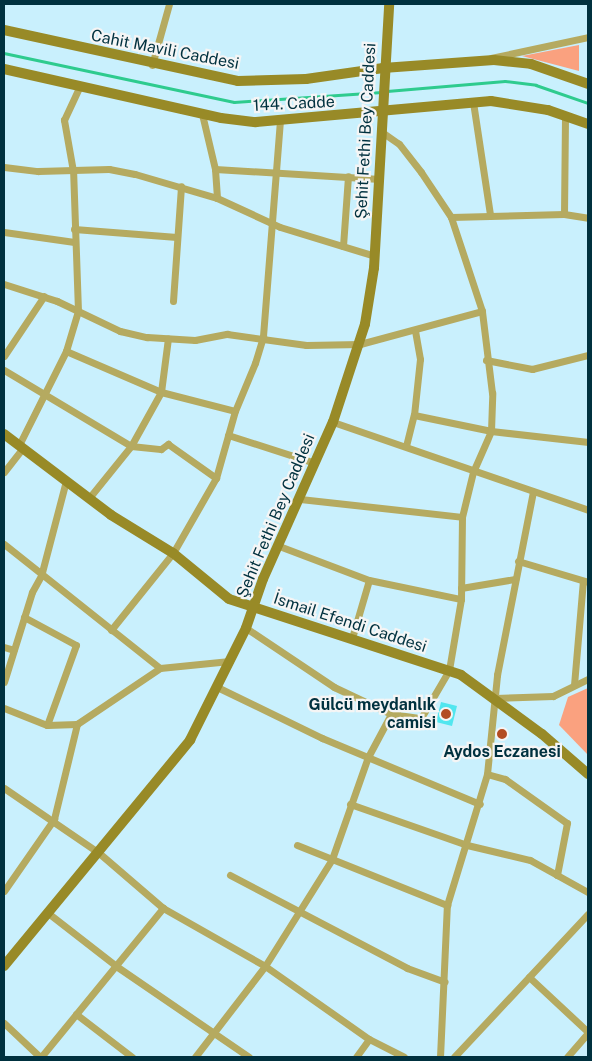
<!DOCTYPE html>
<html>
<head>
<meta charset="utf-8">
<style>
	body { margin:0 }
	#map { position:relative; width:592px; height:1061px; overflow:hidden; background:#c9f0fd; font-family:"Public Sans",sans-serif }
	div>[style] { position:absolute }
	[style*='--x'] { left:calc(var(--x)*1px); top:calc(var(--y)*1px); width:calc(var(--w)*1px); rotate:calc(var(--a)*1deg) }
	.green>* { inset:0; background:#faa17f }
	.stream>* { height:2.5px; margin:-1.25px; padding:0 1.25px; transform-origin:1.25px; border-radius:1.25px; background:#2ecb8e }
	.building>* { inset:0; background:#51e6ef }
	.street>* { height:7px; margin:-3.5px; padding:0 3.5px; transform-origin:3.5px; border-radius:3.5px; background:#b5aa60 }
	.secondary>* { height:10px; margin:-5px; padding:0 5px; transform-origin:5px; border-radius:5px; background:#988a27 }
	.dots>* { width:14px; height:14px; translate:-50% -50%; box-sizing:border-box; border:2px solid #f5f5f5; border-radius:50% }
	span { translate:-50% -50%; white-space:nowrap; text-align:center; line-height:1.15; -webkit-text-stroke:4.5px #f5f5f5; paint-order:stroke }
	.street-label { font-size:16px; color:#00313f }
	.poi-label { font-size:16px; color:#00313f; font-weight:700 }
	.right { translate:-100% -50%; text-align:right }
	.frame { position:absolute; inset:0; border:5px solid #00313f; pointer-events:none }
</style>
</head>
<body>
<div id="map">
	<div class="green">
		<div style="clip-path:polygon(579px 45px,579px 71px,522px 56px)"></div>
		<div style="clip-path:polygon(588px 688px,588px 755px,559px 725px,568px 697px)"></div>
	</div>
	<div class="stream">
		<div style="--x:4;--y:53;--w:235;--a:12"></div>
		<div style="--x:234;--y:102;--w:148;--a:-3.9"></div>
		<div style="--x:387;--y:91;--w:118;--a:-4.8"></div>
		<div style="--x:505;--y:81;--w:31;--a:7"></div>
		<div style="--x:536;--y:85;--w:55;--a:19.1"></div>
	</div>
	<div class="building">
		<div style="clip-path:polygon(441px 702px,457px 706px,452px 726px,436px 722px)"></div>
	</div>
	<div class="street">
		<div style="--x:491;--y:58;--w:99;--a:-12.2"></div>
		<div style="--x:152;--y:65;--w:63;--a:-74.4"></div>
		<div style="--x:473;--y:102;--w:113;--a:81.4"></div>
		<div style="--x:202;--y:114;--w:57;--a:76.7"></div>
		<div style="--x:215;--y:169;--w:29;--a:86"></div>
		<div style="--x:4;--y:167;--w:34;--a:7"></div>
		<div style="--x:38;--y:171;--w:71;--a:-1.6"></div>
		<div style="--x:109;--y:169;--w:26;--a:11"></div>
		<div style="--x:135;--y:174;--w:85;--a:16.3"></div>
		<div style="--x:217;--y:198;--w:69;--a:24.7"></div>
		<div style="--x:280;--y:227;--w:99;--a:17"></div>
		<div style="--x:215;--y:169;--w:165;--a:3.5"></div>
		<div style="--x:564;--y:214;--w:98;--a:-89.4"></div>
		<div style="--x:451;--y:217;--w:113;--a:-1.5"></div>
		<div style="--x:564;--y:214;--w:24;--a:9"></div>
		<div style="--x:74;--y:229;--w:103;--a:4.4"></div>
		<div style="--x:4;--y:232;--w:71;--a:8.1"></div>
		<div style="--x:343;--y:246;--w:70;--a:-85.9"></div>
		<div style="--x:4;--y:284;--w:56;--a:17.8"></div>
		<div style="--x:57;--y:301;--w:70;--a:25.5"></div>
		<div style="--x:120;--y:331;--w:28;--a:13"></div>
		<div style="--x:147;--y:337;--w:48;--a:3.6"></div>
		<div style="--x:195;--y:340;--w:33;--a:-11"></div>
		<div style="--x:227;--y:334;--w:80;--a:7.9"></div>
		<div style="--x:306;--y:345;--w:54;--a:-1.1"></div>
		<div style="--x:360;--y:344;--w:126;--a:-15.1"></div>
		<div style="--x:173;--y:301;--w:115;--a:-86"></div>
		<div style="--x:66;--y:351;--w:103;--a:23.3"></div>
		<div style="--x:161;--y:392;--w:76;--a:14.4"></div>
		<div style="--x:4;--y:356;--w:72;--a:-56.3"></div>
		<div style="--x:486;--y:360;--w:47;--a:11.1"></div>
		<div style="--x:532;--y:369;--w:58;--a:-14"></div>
		<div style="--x:4;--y:370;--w:148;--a:30.9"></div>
		<div style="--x:131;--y:446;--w:30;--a:6"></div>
		<div style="--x:161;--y:449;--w:9;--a:-36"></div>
		<div style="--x:168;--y:444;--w:59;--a:35.3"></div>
		<div style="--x:414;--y:415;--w:79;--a:11.7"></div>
		<div style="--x:491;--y:431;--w:98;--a:6.5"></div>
		<div style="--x:333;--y:422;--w:270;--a:19"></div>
		<div style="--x:228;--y:435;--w:91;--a:17.8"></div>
		<div style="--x:19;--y:445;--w:105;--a:-63.4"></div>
		<div style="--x:66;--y:351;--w:42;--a:-73.3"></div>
		<div style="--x:78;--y:311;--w:140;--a:-92"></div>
		<div style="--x:73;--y:171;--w:52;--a:-100"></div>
		<div style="--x:64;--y:120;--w:38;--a:-65"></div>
		<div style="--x:406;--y:446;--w:32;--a:-76"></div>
		<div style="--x:414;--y:415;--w:56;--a:-83.9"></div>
		<div style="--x:420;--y:359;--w:27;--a:-100"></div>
		<div style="--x:4;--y:472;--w:31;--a:-52"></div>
		<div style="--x:89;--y:498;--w:67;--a:-51.1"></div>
		<div style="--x:131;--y:446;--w:62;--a:-60.9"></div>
		<div style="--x:161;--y:392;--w:54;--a:-82.6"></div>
		<div style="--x:300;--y:499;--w:163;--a:6.3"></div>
		<div style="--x:4;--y:544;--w:199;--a:38.5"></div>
		<div style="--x:279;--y:546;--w:96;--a:20.7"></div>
		<div style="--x:369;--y:580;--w:94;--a:11.7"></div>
		<div style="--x:518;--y:561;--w:73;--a:16.7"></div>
		<div style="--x:461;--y:588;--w:55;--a:-9.5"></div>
		<div style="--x:24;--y:617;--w:59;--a:28.3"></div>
		<div style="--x:76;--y:645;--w:85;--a:109.9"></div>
		<div style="--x:246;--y:628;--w:106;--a:33.8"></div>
		<div style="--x:334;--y:687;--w:63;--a:25.3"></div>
		<div style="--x:391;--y:714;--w:30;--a:8"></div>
		<div style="--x:421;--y:718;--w:56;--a:-59.7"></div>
		<div style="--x:449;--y:670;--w:72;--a:-80.4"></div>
		<div style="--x:461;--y:599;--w:82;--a:-89.3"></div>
		<div style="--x:462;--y:517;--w:46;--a:-76.3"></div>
		<div style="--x:473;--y:472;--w:45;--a:-66.3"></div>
		<div style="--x:491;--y:431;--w:38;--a:-88"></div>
		<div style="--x:492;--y:393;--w:83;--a:-97"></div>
		<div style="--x:482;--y:311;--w:99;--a:-108.3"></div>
		<div style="--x:451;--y:217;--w:54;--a:-123.7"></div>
		<div style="--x:421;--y:172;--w:36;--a:-128"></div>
		<div style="--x:399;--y:144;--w:19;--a:-145"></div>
		<div style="--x:111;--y:630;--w:99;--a:-51.2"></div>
		<div style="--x:173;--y:553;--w:86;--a:-60.2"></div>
		<div style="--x:216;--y:478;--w:70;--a:-74.2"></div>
		<div style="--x:235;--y:411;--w:52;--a:-67.4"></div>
		<div style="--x:255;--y:363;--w:28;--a:-73"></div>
		<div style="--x:263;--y:336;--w:215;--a:-85.5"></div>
		<div style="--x:352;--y:638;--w:60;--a:-73.7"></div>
		<div style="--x:4;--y:647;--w:10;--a:17"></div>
		<div style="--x:4;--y:682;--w:94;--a:-72.7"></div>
		<div style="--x:32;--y:592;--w:18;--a:-61"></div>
		<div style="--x:41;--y:576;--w:98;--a:-75.3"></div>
		<div style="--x:574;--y:685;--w:104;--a:-85.1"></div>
		<div style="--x:217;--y:687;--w:117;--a:25.9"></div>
		<div style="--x:322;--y:738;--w:171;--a:22.7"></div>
		<div style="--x:495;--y:698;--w:58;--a:-2"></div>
		<div style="--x:553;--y:696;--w:39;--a:-26"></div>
		<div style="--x:4;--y:708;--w:46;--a:21.6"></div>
		<div style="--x:47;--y:725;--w:30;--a:-2"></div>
		<div style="--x:77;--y:724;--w:100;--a:-34"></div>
		<div style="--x:160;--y:668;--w:70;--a:-5.7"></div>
		<div style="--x:487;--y:774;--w:19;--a:16"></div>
		<div style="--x:505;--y:779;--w:76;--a:35.4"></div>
		<div style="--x:567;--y:823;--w:53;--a:100.9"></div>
		<div style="--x:557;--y:875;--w:35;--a:29"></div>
		<div style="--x:4;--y:788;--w:115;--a:34.4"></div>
		<div style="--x:99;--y:853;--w:84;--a:40.7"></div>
		<div style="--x:163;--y:908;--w:117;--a:29.6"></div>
		<div style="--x:265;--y:966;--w:127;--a:35.1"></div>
		<div style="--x:369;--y:1039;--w:39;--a:27"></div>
		<div style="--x:350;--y:804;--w:124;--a:19.3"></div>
		<div style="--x:467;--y:845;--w:65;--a:13.4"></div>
		<div style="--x:530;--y:860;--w:31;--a:29"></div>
		<div style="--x:297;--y:845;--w:162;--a:21.8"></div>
		<div style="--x:230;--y:875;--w:200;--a:27.7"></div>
		<div style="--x:407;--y:968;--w:40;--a:20.2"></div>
		<div style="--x:4;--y:891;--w:88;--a:-55.2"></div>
		<div style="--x:54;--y:819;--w:98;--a:-76.4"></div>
		<div style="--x:48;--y:913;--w:86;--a:37.9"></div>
		<div style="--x:116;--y:966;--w:161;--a:34.4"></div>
		<div style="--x:529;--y:977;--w:81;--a:43"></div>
		<div style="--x:76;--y:1014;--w:71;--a:37.5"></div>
		<div style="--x:4;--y:1023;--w:50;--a:43.4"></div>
		<div style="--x:41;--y:1057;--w:193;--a:-50.7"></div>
		<div style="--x:195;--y:1057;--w:115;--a:-52.4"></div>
		<div style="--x:265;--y:966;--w:126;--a:-57.9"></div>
		<div style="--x:332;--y:859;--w:108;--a:-70.6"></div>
		<div style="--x:368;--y:757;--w:49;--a:-61.9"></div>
		<div style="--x:356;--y:1057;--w:22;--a:-54"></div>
		<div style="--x:440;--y:1057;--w:152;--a:-87.4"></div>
		<div style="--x:447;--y:905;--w:137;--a:-73"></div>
		<div style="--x:487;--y:774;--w:100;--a:-84.2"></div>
		<div style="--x:497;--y:675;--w:187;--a:-78.9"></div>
		<div style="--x:454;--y:1057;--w:196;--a:-46.9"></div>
		<div style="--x:567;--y:1057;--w:32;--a:-49"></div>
	</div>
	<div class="secondary">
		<div style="--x:4;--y:30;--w:239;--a:12.3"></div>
		<div style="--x:238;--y:81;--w:68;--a:-1.7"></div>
		<div style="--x:306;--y:79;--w:78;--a:-8.1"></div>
		<div style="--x:383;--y:68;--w:111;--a:-4.1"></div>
		<div style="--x:494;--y:60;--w:37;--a:6"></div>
		<div style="--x:531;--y:64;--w:60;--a:19.3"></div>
		<div style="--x:4;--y:69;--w:222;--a:12.7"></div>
		<div style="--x:221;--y:118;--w:35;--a:7"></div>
		<div style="--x:256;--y:122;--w:236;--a:-5.1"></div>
		<div style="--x:491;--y:101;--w:58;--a:9"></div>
		<div style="--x:548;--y:110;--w:42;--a:19.3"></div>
		<div style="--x:4;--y:434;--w:134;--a:37.1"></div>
		<div style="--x:111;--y:515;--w:73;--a:31.5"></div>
		<div style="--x:173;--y:553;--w:72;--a:39.4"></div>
		<div style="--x:229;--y:599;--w:244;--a:18.1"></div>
		<div style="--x:461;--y:675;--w:100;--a:36.1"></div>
		<div style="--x:542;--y:734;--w:61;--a:41"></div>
		<div style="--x:4;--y:966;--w:293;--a:-50.5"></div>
		<div style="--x:190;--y:740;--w:125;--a:-63.4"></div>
		<div style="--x:246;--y:628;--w:52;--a:-70.9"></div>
		<div style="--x:263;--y:579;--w:172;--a:-66"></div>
		<div style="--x:333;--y:422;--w:103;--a:-71.9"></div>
		<div style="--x:365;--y:324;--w:57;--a:-80.9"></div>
		<div style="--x:374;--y:268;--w:264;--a:-86.7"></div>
	</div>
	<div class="dots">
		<div style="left:446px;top:714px;background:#b34c22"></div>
		<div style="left:502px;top:734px;background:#b34c22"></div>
	</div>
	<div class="street-label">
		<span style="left:165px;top:50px;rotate:11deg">Cahit Mavili Caddesi</span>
		<span style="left:294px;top:104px;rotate:-3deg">144. Cadde</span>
		<span style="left:366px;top:131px;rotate:-87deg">Şehit Fethi Bey Caddesi</span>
		<span style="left:276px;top:516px;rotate:-67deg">Şehit Fethi Bey Caddesi</span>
		<span style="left:350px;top:623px;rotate:18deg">İsmail Efendi Caddesi</span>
	</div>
	<div class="poi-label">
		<span class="right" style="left:436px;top:714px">Gülcü meydanlık<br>camisi</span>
		<span style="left:502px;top:752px">Aydos Eczanesi</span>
	</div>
	<div class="frame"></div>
</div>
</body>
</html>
